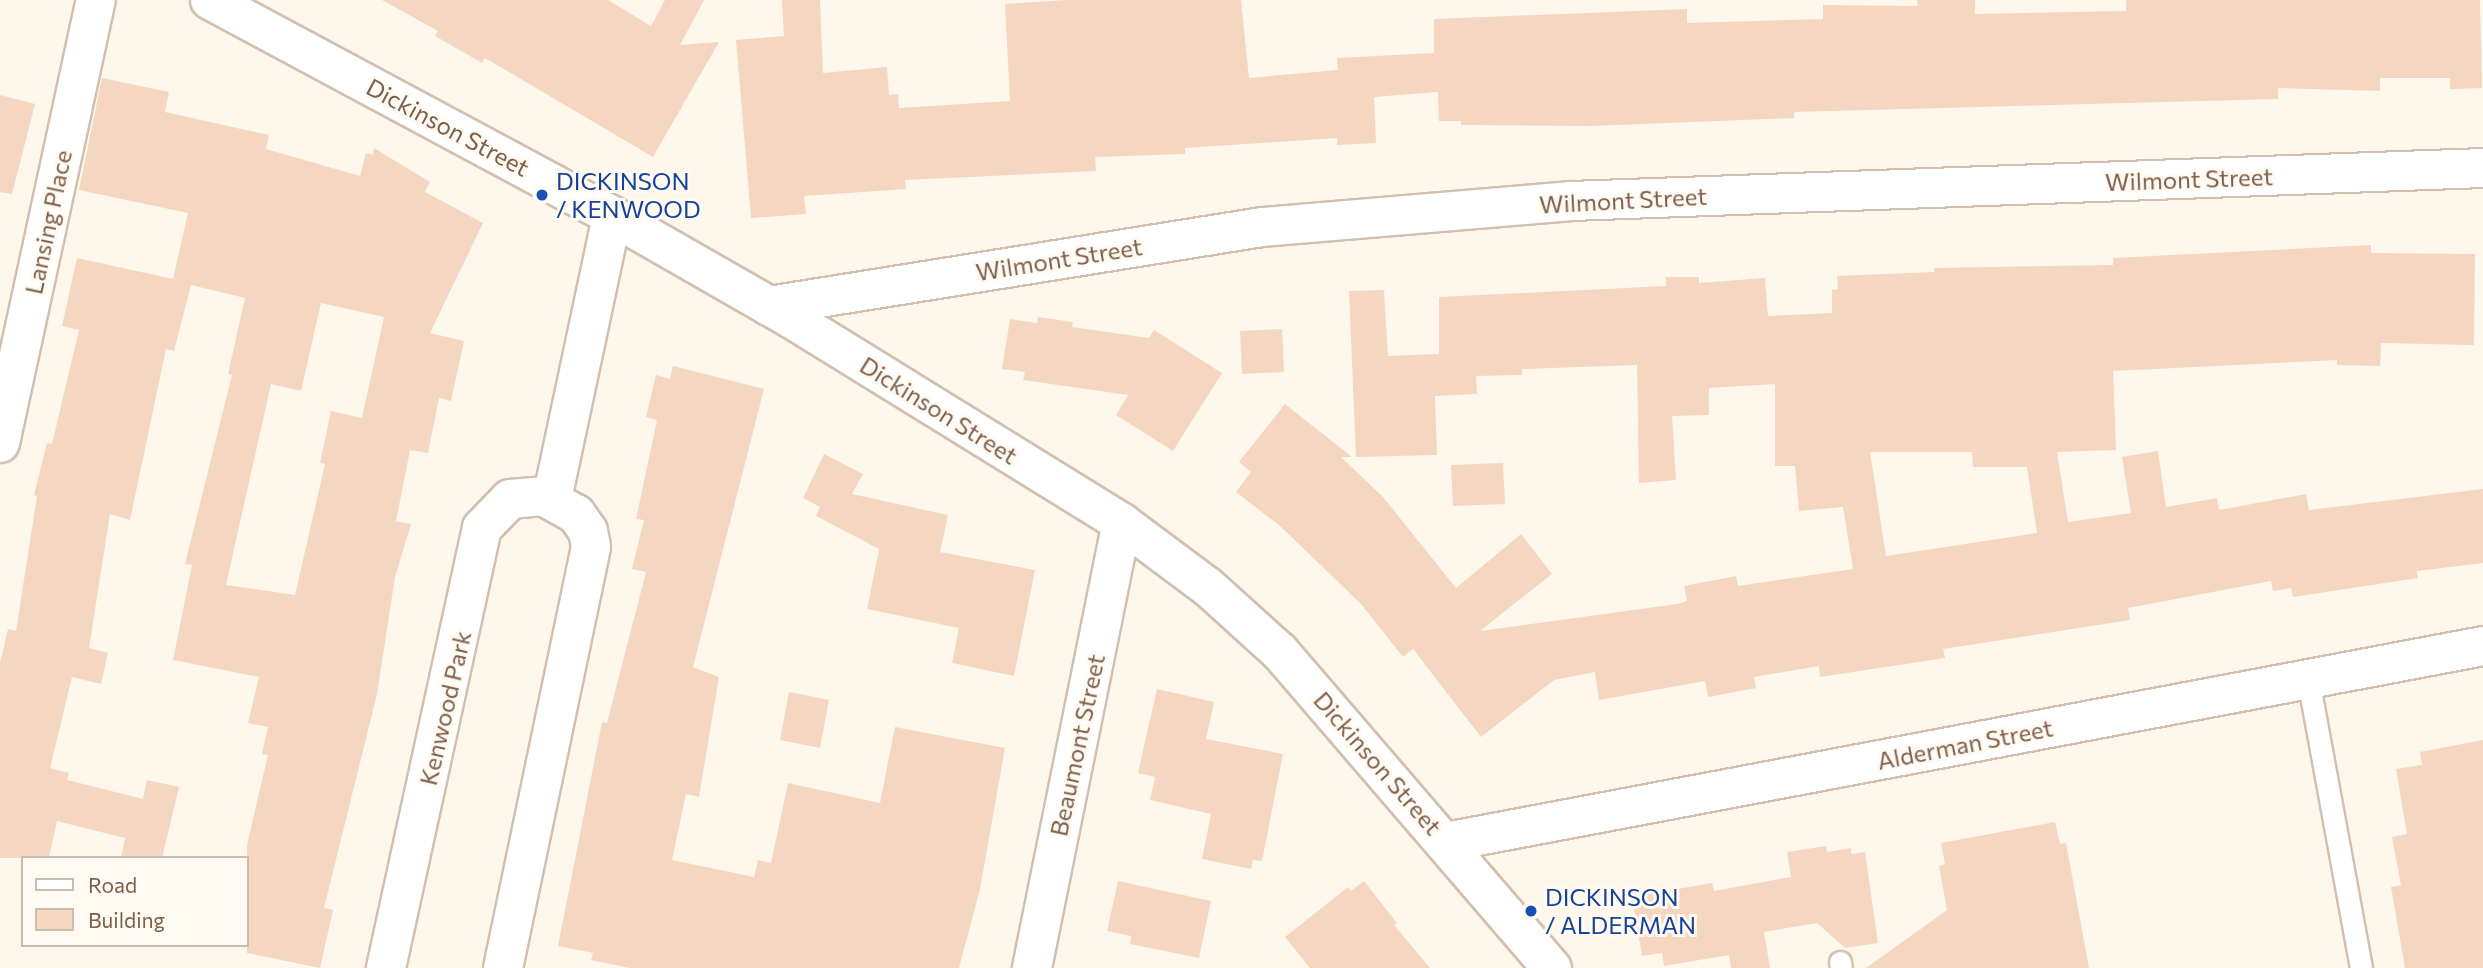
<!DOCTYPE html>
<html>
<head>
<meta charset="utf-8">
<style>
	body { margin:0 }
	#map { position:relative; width:2483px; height:968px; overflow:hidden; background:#fef7eb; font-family:Commissioner,sans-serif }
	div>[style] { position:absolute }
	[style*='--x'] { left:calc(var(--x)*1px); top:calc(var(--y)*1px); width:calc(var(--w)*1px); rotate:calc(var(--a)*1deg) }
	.building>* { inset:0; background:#f5d7c1 }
	.roads { filter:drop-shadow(2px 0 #d2bfaf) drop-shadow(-2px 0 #d2bfaf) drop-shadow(0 2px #d2bfaf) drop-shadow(0 -2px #d2bfaf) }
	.lane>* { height:21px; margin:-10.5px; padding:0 10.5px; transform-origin:10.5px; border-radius:10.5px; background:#fff }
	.street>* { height:38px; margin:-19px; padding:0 19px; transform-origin:19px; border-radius:19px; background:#fff }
	.secondary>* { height:38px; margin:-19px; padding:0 19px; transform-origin:19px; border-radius:19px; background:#fff }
	.dots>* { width:19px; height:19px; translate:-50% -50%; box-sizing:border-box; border:4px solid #fffbf3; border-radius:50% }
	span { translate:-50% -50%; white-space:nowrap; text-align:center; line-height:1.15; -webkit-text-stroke:6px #fffbf3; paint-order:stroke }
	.street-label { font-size:24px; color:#7c5e4b }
	.transit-label { font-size:24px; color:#164399 }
	.left { translate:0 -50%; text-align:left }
	.legend { position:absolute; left:21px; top:856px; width:228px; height:91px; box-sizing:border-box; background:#fffbf3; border:2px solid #cbbcb0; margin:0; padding:9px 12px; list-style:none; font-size:21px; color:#7c5e4b }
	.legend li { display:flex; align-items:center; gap:14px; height:35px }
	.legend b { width:35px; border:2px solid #cbbcb0 }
</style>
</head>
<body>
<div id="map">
	<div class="building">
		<div style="clip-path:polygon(382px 0,608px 0,651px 26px,665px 0,704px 0,680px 45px,719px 42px,653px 157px,485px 58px,482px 63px,435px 36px,438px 31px)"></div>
		<div style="clip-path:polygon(782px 0,820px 0,823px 73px,887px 67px,889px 95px,898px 94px,899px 108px,1010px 101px,1005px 4px,1067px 0,1241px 0,1249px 78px,1338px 70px,1337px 58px,1434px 53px,1434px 19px,1687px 9px,1687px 23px,1823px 19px,1823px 5px,1918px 6px,1917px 0,1975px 0,1975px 14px,2126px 11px,2126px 0,2480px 0,2482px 88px,2450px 89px,2450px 78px,2380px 78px,2380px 91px,2278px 88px,2278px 99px,1794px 112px,1794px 118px,1591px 126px,1461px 125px,1461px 121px,1439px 121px,1438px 92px,1374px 97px,1376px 143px,1337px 145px,1337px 138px,1185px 148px,1185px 154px,1095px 157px,1096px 171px,905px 180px,906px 189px,804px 196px,806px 214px,751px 218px,736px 40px,784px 36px)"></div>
		<div style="clip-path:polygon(evenodd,102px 78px,169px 92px,165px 112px,269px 135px,266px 149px,360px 176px,366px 153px,373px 155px,374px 148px,430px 182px,425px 192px,483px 223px,430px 333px,464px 341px,451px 401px,439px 398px,428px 453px,410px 450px,396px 521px,411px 524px,395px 577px,377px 694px,324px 908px,333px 910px,320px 968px,247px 953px,247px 845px,268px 755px,262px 754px,268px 727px,248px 723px,259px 677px,173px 660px,192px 565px,185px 564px,232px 375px,228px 374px,245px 298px,191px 285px,174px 351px,166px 349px,130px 520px,110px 514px,89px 648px,108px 653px,101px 684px,72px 677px,50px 768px,69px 773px,67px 780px,143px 799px,147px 780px,179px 787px,162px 858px,121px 858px,125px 838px,57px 821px,49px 858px,0 858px,0 663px,8px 629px,16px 631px,37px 496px,34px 495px,47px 443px,52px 444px,79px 330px,62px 326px,77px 258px,173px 279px,188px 213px,79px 190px,102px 78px,321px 303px,384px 317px,362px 418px,331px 411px,320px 463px,325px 464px,295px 595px,226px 585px,271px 384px,301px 391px,321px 303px)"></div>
		<div style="clip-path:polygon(0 95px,35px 104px,12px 194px,0 192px)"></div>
		<div style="clip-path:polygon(evenodd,2371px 245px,2371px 253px,2475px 254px,2474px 345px,2381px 343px,2380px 366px,2337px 365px,2337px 360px,2113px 371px,2116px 450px,2057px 452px,2068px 522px,2131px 513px,2122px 457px,2158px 451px,2166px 507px,2217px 498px,2219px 510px,2306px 494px,2309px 510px,2483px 489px,2483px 563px,2417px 571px,2418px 578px,2293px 597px,2291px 588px,2273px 591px,2271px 581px,2128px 608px,2130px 620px,1943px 649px,1945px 658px,1820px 677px,1819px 666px,1754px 677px,1756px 688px,1708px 697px,1705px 681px,1599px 700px,1595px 672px,1554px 680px,1481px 737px,1413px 649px,1403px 657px,1361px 604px,1280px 526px,1236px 492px,1251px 472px,1239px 462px,1285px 404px,1352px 457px,1341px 457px,1383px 497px,1456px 588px,1521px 534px,1552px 574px,1480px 631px,1677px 604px,1687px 601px,1684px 586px,1736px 576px,1738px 586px,1853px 569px,1843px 507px,1799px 511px,1795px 466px,1775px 466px,1775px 384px,1709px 388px,1709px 415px,1672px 416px,1676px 480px,1639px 483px,1637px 365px,1522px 369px,1522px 375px,1476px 376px,1477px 394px,1435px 396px,1437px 455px,1356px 457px,1349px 291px,1384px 290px,1388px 356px,1439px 354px,1439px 297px,1666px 286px,1666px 277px,1699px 277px,1699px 283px,1765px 278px,1768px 316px,1832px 313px,1832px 290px,1838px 289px,1837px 276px,1935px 272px,1934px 268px,2113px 265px,2113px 258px,2371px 245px,1870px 452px,1972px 452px,1973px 467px,2027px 467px,2037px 533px,1886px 556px,1870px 452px)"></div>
		<div style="clip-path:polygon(1038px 317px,1073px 322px,1072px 327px,1149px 338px,1154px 330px,1222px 373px,1173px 451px,1116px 415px,1128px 395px,1023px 380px,1025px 372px,1002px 369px,1010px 319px,1037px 323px)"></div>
		<div style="clip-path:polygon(1282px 329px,1284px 372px,1242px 374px,1240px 331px)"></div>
		<div style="clip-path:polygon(673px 366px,764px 389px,693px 667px,719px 677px,699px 797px,686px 794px,672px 860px,754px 877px,758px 860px,771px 863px,788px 783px,880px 803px,895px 727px,1005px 748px,980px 889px,959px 968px,630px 968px,591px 960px,593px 953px,558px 946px,602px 722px,607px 723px,646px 572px,632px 569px,644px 520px,636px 519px,657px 420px,646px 417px,656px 375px,670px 379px)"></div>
		<div style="clip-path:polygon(824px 454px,863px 474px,852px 494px,948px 515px,940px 552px,1035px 570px,1014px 676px,952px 663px,959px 628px,867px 609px,879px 549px,816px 516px,820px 507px,803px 498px)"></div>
		<div style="clip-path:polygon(1503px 463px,1505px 504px,1453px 506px,1451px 465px)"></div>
		<div style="clip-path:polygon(1157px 689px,1214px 702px,1206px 739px,1283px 754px,1262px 861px,1253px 860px,1251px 869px,1202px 859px,1211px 814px,1150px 800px,1155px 777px,1138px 773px)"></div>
		<div style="clip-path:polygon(789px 692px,829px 700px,820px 748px,780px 740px)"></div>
		<div style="clip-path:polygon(2483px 740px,2483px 968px,2405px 968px,2391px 887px,2401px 885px,2392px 837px,2407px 834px,2396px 769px,2422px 765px,2420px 752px)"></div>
		<div style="clip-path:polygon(2055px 822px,2060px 844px,2066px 843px,2089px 968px,1866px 968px,1947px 910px,1939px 866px,1945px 864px,1941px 843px)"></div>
		<div style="clip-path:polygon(1826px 846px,1827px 852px,1851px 848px,1851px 854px,1865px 852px,1878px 943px,1845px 948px,1817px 923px,1764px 932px,1770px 968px,1731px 968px,1729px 955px,1664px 966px,1662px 953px,1642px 956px,1632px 897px,1712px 883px,1714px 891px,1791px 877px,1787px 852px)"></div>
		<div style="clip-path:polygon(1118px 881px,1211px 901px,1199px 958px,1130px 944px,1131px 936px,1107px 931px)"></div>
		<div style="clip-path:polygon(1364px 881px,1397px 923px,1394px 925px,1430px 968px,1310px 968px,1285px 937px,1348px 887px,1351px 891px)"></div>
	</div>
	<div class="roads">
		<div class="lane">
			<div style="--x:2308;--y:679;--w:294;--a:79.6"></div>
			<div style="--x:1840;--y:962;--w:6;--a:81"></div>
		</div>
		<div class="street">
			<div style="--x:769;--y:306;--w:499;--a:-9.1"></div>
			<div style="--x:1262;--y:227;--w:310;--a:-4.8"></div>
			<div style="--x:1571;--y:201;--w:913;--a:-2.07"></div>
			<div style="--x:0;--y:443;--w:453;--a:-77.8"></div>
			<div style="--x:552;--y:499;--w:289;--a:-78"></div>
			<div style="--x:1446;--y:842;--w:1055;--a:-10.7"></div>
			<div style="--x:386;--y:968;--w:450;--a:-77.7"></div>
			<div style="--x:482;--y:528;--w:40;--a:-46"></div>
			<div style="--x:510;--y:499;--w:33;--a:-5"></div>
			<div style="--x:543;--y:496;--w:38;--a:29"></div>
			<div style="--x:576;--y:514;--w:21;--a:55"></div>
			<div style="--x:588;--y:531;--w:16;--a:79"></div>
			<div style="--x:591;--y:547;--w:430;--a:101.8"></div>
			<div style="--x:1032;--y:968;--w:454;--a:-78.6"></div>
		</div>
		<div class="secondary">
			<div style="--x:210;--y:0;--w:456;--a:28.2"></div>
			<div style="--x:612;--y:216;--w:207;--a:29.8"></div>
			<div style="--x:792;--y:319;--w:388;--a:31.7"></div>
			<div style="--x:1122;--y:523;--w:107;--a:36.7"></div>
			<div style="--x:1208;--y:587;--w:97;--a:42.1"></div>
			<div style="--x:1280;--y:652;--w:417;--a:49.3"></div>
		</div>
	</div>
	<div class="dots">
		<div style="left:542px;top:195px;background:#1a4fb4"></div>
		<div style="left:1531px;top:911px;background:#1a4fb4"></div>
	</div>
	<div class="street-label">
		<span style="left:448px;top:127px;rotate:28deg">Dickinson Street</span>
		<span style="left:2189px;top:179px;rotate:-2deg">Wilmont Street</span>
		<span style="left:1623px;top:200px;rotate:-3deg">Wilmont Street</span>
		<span style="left:48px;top:222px;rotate:-78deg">Lansing Place</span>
		<span style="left:1059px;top:259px;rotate:-9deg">Wilmont Street</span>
		<span style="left:939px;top:410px;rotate:32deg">Dickinson Street</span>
		<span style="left:445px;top:708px;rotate:-77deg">Kenwood Park</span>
		<span style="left:1965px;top:744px;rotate:-11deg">Alderman Street</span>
		<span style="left:1077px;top:745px;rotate:-78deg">Beaumont Street</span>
		<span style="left:1378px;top:763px;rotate:49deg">Dickinson Street</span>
	</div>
	<div class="transit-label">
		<span class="left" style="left:556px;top:195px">DICKINSON<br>/ KENWOOD</span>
		<span class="left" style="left:1545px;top:911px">DICKINSON<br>/ ALDERMAN</span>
	</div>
	<ul class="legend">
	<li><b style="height:9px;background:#fff"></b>Road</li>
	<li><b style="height:19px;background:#f5d7c1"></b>Building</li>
	</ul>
</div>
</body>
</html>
